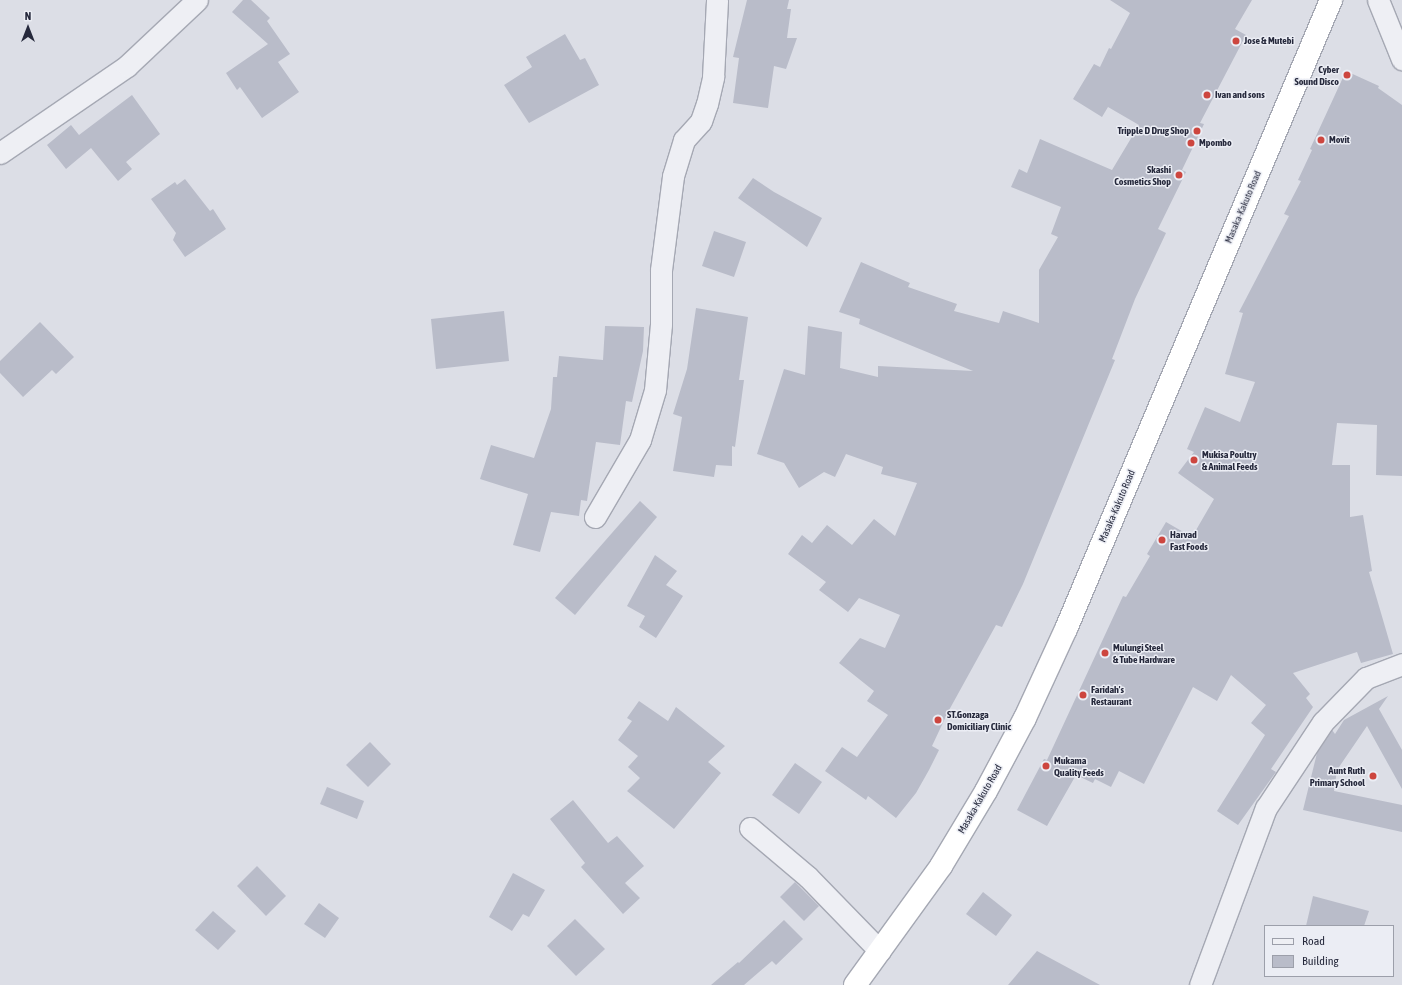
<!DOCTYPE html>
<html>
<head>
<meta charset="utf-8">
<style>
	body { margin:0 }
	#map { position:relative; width:1402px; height:985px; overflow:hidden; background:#dcdee6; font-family:"Asap Condensed",sans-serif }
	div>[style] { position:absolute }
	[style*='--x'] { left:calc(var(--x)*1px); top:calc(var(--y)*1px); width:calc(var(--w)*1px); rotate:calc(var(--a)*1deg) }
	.building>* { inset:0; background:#b9bcc9 }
	.roads { filter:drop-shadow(1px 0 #a5a8b3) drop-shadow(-1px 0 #a5a8b3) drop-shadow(0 1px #a5a8b3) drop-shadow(0 -1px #a5a8b3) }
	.street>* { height:21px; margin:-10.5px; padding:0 10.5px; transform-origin:10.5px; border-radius:10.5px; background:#eeeff4 }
	.highway>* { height:22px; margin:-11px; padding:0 11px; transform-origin:11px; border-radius:11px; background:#fff }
	.dots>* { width:11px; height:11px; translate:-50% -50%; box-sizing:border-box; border:2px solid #ebedf4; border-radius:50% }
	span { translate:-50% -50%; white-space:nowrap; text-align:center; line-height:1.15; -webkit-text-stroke:3px #ebedf4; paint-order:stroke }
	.poi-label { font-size:10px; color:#26293c; font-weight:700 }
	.left { translate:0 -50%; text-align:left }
	.right { translate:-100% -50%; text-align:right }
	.street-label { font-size:10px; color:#26293c }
	.legend { position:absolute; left:1264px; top:925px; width:130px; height:52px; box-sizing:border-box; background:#ebedf4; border:1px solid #9c9faa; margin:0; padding:5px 7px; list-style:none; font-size:12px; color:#26293c }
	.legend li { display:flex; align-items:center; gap:8px; height:20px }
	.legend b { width:20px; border:1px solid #9c9faa }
	.north { position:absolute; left:8px; top:8px; width:40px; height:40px; -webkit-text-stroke:3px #ebedf4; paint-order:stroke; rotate:0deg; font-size:11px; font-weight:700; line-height:16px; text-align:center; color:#26293c }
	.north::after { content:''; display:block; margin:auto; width:14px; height:18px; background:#26293c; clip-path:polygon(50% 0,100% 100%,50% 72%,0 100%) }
</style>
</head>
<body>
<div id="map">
	<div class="building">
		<div style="clip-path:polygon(243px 0,251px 0,270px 18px,267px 21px,290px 54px,278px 62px,299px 92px,262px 118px,240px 87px,237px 90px,226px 73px,268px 44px,232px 12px)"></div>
		<div style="clip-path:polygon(747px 0,789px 0,787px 9px,791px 9px,787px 38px,797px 38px,786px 69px,774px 66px,768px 108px,733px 103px,739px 58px,733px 57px)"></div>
		<div style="clip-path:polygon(1110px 0,1252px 0,1235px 29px,1246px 35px,1200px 123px,1204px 124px,1182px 170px,1186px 172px,1158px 229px,1166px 233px,1135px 299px,1112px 359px,1115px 360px,1023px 584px,1002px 627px,996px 625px,948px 712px,932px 746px,939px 750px,929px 770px,916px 793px,896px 818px,868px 796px,866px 800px,825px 771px,842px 747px,857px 757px,888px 715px,867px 701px,874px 691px,839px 663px,860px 638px,885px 648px,900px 615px,859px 598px,848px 612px,819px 590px,826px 582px,788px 554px,802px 535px,812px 543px,827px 525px,852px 545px,874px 519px,895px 536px,917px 483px,881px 474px,883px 467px,846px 454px,835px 477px,824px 472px,799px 488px,784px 463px,757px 454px,784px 369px,805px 375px,808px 326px,842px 332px,840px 368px,878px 377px,878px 366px,973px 371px,859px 324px,860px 319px,839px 312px,861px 262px,910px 283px,908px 287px,957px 304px,954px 311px,999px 323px,1003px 311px,1039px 323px,1039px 270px,1058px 237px,1051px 234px,1061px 207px,1011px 187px,1019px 169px,1027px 173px,1040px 139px,1112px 170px,1139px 125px,1108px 107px,1102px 117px,1073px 99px,1094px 64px,1100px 67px,1109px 48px,1111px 49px,1130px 13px)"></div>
		<div style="clip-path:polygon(565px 34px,580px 60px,585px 58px,599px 85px,529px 123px,504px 85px,532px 67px,526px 57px)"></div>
		<div style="clip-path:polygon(1346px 71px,1379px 86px,1378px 88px,1402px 105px,1402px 476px,1376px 475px,1377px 425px,1337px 423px,1332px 465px,1350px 465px,1350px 517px,1363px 515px,1372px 571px,1369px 572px,1393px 654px,1361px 663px,1357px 652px,1293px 673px,1310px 694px,1306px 698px,1313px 707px,1271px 769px,1276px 772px,1238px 825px,1217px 811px,1265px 735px,1251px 723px,1266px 705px,1231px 675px,1217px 701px,1193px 687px,1144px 784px,1119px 771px,1111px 787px,1095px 779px,1093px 783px,1076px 775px,1047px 826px,1017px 810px,1044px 759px,1047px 760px,1123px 596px,1126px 597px,1150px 556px,1147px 554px,1166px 522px,1192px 537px,1214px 499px,1178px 473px,1194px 452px,1187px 449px,1205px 407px,1240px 422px,1255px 382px,1225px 374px,1243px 313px,1239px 312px,1289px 216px,1284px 214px,1301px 181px,1298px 180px,1312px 150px,1310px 149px)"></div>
		<div style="clip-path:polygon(132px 95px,160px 134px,126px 162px,132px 169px,118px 181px,91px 148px,66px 169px,47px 145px,71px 125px,79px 135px)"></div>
		<div style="clip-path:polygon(753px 178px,774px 192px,822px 218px,807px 247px,738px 198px)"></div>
		<div style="clip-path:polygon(185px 179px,210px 211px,213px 209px,226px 229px,185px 257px,173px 240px,176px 233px,151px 199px,175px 182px,177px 185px)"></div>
		<div style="clip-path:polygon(714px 231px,746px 242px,734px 277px,702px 266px)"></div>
		<div style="clip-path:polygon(696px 308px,748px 317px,739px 380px,744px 380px,735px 447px,732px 446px,732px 466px,716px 465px,714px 477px,673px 471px,682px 417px,673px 414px,687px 369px)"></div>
		<div style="clip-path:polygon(504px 311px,509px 361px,436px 369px,431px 319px)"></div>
		<div style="clip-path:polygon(40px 322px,74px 357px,56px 374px,52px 370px,23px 397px,0 373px,0 361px)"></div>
		<div style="clip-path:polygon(605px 326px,644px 327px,643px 351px,632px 402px,626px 401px,620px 445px,596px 442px,587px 501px,581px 500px,579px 516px,551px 512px,540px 552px,513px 545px,528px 494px,480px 479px,491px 445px,534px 458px,551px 409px,553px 377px,557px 377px,559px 356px,603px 360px)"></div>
		<div style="clip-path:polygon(640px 501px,657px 517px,575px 615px,555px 598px)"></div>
		<div style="clip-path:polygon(655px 555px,677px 571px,666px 585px,683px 596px,656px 638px,639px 627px,645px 616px,627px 606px)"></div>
		<div style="clip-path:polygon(1388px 696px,1379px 709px,1402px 750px,1402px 789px,1367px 726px,1337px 770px,1334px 791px,1402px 805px,1402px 832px,1303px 810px,1317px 753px,1332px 730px,1335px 734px,1344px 720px)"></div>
		<div style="clip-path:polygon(639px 701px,668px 721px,676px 707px,725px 746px,708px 762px,721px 773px,674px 829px,627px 791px,640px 778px,628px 767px,638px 756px,618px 740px,632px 721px,627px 718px)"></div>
		<div style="clip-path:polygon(370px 742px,391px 764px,368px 787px,346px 765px)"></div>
		<div style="clip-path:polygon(795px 763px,822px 782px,799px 814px,772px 795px)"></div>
		<div style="clip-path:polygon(327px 787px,364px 801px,357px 819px,320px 804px)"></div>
		<div style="clip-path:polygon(573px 800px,608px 843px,617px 836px,644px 866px,625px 883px,640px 898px,623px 914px,581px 867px,585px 863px,550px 819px)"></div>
		<div style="clip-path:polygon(257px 866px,286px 896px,266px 916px,237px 886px)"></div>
		<div style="clip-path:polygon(513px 873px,545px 890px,529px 917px,523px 914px,512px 931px,489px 917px)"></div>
		<div style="clip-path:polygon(795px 882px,819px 906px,804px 921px,780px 897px)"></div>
		<div style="clip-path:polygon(983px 892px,1012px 915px,996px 936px,966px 914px)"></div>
		<div style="clip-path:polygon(1313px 896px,1369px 911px,1364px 926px,1306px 926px)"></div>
		<div style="clip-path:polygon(319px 903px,339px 918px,325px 938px,304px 924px)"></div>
		<div style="clip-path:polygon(213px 911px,236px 931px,218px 950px,195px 930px)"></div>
		<div style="clip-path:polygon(575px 919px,605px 949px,576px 976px,547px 946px)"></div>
		<div style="clip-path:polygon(784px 920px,803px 939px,776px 965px,772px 961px,744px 985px,711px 985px,738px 962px,739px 963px)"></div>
		<div style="clip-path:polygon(1037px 951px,1100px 985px,1008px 985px)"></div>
	</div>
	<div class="roads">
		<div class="street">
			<div style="--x:1378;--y:0;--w:64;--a:67.9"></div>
			<div style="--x:0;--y:153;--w:154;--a:-34.4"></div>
			<div style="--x:127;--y:66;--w:96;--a:-43.3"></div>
			<div style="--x:595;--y:517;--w:89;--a:-59.7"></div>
			<div style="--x:640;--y:440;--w:52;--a:-73.3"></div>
			<div style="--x:655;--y:390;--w:66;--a:-84.8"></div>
			<div style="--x:661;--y:324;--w:54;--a:-90"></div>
			<div style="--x:661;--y:270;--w:95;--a:-82.7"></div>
			<div style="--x:673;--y:176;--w:38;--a:-73"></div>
			<div style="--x:684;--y:140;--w:25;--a:-48"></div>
			<div style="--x:701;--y:121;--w:18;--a:-71"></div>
			<div style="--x:707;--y:104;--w:28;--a:-77"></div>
			<div style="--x:713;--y:77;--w:77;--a:-87"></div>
			<div style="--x:750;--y:828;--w:76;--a:40.2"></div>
			<div style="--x:808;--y:877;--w:103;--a:45.8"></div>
			<div style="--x:1200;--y:985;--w:189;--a:-69.6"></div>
			<div style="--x:1266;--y:808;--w:103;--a:-56.5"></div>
			<div style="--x:1323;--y:722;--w:62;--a:-45.7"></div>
			<div style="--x:1366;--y:678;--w:39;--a:-21"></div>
		</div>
		<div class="highway">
			<div style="--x:855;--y:985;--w:147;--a:-54.1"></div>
			<div style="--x:941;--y:866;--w:87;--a:-59"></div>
			<div style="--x:986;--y:791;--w:83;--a:-61.9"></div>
			<div style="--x:1025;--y:718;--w:98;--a:-65.3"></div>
			<div style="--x:1066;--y:629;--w:683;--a:-67.15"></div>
		</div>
	</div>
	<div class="dots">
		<div style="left:1236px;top:41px;background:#cd463f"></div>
		<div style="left:1347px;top:75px;background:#cd463f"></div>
		<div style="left:1207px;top:95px;background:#cd463f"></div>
		<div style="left:1197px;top:131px;background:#cd463f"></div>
		<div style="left:1321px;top:140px;background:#cd463f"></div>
		<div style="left:1191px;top:143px;background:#cd463f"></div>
		<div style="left:1179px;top:175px;background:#cd463f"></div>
		<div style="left:1194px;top:460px;background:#cd463f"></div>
		<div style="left:1162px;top:540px;background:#cd463f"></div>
		<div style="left:1105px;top:653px;background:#cd463f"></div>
		<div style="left:1083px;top:695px;background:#cd463f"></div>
		<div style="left:938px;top:720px;background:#cd463f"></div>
		<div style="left:1046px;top:766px;background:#cd463f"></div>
		<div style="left:1373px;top:776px;background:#cd463f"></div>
	</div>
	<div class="poi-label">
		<span class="left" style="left:1244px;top:41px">Jose &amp; Mutebi</span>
		<span class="right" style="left:1339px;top:75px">Cyber<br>Sound Disco</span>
		<span class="left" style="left:1215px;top:95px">Ivan and sons</span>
		<span class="right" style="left:1189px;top:131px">Tripple D Drug Shop</span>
		<span class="left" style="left:1329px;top:140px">Movit</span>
		<span class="left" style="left:1199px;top:143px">Mpombo</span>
		<span class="right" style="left:1171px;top:175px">Skashi<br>Cosmetics Shop</span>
		<span class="left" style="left:1202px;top:460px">Mukisa Poultry<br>&amp; Animal Feeds</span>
		<span class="left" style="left:1170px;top:540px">Harvad<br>Fast Foods</span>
		<span class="left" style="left:1113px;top:653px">Mulungi Steel<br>&amp; Tube Hardware</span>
		<span class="left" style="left:1091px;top:695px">Faridah's<br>Restaurant</span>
		<span class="left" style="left:947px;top:720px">ST.Gonzaga<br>Domiciliary Clinic</span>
		<span class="left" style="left:1054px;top:766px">Mukama<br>Quality Feeds</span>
		<span class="right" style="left:1365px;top:776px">Aunt Ruth<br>Primary School</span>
	</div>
	<div class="street-label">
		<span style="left:1243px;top:207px;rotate:-67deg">Masaka-Kakuto Road</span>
		<span style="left:1117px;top:506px;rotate:-67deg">Masaka-Kakuto Road</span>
		<span style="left:980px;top:799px;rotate:-60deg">Masaka-Kakuto Road</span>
	</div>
	<ul class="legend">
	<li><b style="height:5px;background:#eeeff4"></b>Road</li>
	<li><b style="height:11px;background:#b9bcc9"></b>Building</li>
	</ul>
	<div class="north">N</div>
</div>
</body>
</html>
